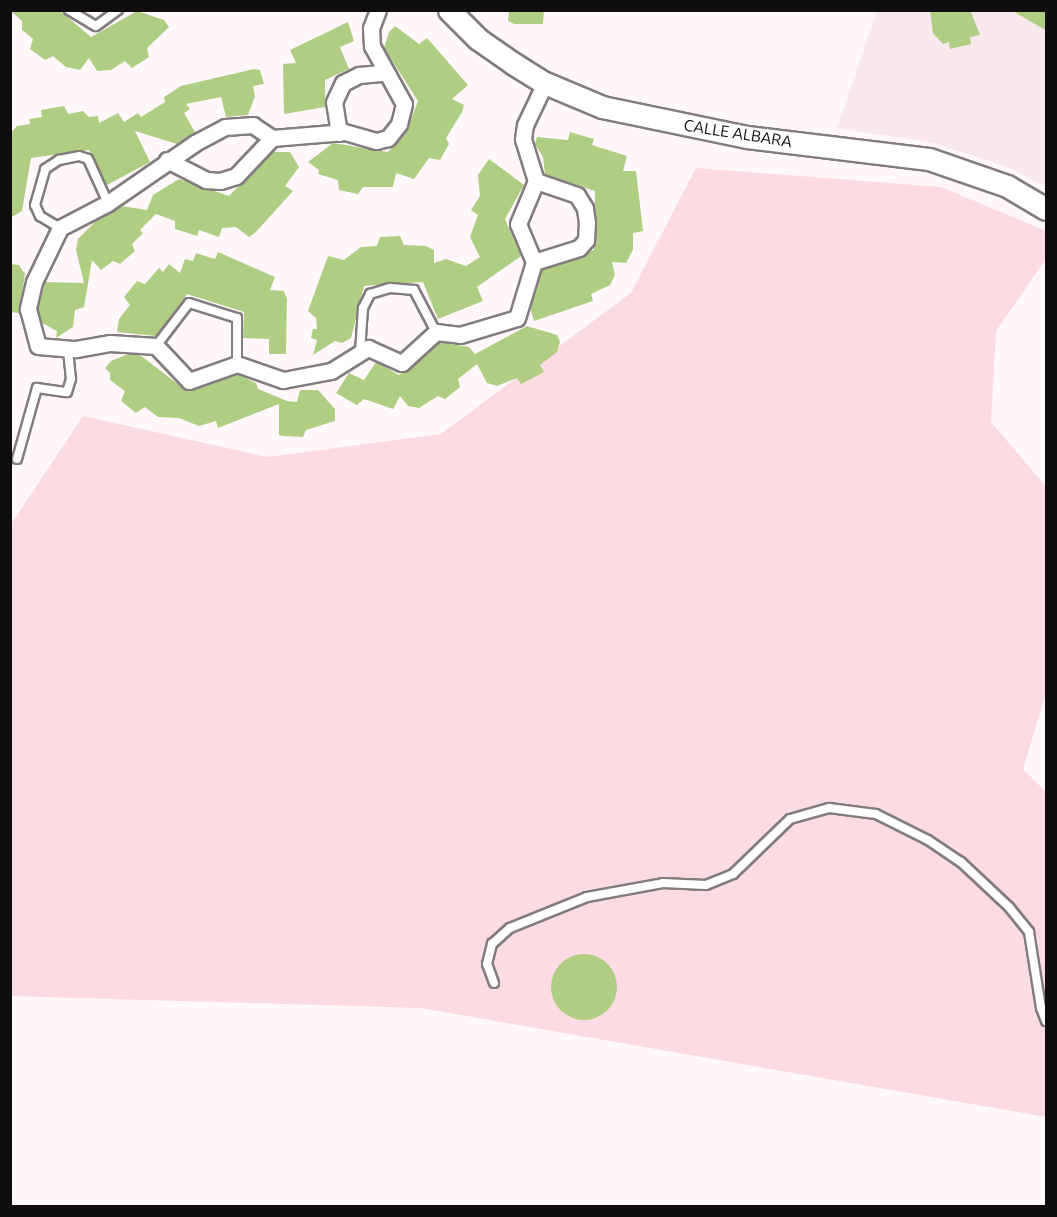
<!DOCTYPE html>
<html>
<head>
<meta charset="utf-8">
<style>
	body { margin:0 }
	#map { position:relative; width:1057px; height:1217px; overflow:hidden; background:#fff7f9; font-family:Ubuntu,sans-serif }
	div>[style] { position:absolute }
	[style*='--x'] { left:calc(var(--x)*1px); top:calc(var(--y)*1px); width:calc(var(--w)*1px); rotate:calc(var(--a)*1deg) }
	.built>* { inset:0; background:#f9e8ec }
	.green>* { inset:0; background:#fcdbe3 }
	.building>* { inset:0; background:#afce84 }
	.round { border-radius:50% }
	.roads { filter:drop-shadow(2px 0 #837c7e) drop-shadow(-2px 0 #837c7e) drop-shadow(0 2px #837c7e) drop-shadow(0 -2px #837c7e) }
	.lane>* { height:8px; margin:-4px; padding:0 4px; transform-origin:4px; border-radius:4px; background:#fff }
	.street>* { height:15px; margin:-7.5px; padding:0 7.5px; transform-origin:7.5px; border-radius:7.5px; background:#fff }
	.secondary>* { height:21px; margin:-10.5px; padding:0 10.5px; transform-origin:10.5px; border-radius:10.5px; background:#fff }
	span { translate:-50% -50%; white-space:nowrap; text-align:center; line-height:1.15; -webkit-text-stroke:4.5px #fff; paint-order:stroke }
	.street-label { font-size:16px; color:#0f0d0d }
	.frame { position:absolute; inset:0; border:12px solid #0f0d0d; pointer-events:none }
</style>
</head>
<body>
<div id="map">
	<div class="built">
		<div style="clip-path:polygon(877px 11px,1046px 11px,1046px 187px,1008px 167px,933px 143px,837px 128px)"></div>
	</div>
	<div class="green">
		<div style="clip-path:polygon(696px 168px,941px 187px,1046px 231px,1046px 259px,996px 331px,991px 422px,1046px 487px,1046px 693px,1023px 769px,1046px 792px,1046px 1117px,421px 1008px,11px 996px,11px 524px,83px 416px,267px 457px,441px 434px,631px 293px)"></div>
	</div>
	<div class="building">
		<div style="clip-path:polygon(10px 10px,59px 10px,91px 37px,137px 11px,164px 20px,169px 27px,147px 48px,149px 57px,132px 68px,125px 61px,111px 70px,97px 71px,89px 58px,80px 70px,66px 67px,53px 56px,45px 60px,30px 49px,33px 39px,22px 30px,22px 21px)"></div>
		<div style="clip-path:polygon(509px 10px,544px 10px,543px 24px,514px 24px,508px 21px)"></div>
		<div style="clip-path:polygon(930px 10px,970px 10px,980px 35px,970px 37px,971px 44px,950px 49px,949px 42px,943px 44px,933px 33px)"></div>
		<div style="clip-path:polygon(1011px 10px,1047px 10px,1047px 31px)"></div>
		<div style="clip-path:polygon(348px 22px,354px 41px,340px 47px,349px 69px,325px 80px,325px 107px,284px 114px,283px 64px,296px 63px,290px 50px)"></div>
		<div style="clip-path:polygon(395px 26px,419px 44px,427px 38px,468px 85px,452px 99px,464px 105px,462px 112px,446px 138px,449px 144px,440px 160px,429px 158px,414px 179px,396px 173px,393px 187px,363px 187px,358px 194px,339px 190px,338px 180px,318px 174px,319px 170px,308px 162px,333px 143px,388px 152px,407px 130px,418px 101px,384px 48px,389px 32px)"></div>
		<div style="clip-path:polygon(254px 69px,260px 70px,264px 84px,253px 86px,255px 96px,248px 115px,226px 117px,221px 97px,186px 104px,190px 109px,184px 113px,195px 132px,177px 144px,135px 131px,150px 162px,107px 185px,89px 150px,31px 158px,22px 211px,10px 218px,10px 134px,17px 126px,30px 124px,29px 119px,42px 117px,41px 110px,64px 106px,68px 114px,83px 111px,89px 117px,98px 116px,99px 123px,118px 113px,124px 122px,138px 113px,141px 117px,165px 102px,164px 97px,181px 86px)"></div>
		<div style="clip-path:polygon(570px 132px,594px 139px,592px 145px,627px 156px,623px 171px,636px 171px,643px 231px,633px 233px,633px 250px,626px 263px,612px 262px,615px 275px,610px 285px,591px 294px,593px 301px,534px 321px,530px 308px,542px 270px,594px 250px,595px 191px,545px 174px,543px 157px,535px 144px,537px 137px,568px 140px)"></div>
		<div style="clip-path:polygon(272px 152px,290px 152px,299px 167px,285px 186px,293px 191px,255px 233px,249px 237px,236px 227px,222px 228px,219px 237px,199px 230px,197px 236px,175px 229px,175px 221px,156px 214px,140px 230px,143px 233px,132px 244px,135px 251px,120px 264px,113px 261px,101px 270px,92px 260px,84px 307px,75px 310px,73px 327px,56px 338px,57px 331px,42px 323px,38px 309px,45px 282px,84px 283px,76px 250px,78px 239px,98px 219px,121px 206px,147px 210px,153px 195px,179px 179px,229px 196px)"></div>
		<div style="clip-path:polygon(489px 159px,524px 185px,505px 219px,521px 256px,477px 287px,483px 301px,438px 319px,423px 282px,364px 286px,351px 338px,342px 343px,335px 341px,313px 355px,317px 340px,311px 338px,313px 329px,317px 329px,316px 318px,308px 311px,328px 256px,344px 260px,361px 247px,377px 246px,380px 237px,400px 236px,404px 245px,426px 246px,434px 250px,434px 263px,446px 259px,466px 266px,480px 257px,470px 237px,478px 215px,471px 210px,480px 196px,478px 175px)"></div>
		<div style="clip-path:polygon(218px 252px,275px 277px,270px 290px,284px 291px,287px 299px,286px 354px,269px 354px,269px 339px,243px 338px,244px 312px,187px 294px,156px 336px,117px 332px,119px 319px,130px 305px,124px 297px,137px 281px,145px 284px,159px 268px,163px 272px,169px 264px,180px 273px,185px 259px,193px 261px,196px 253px,215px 259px)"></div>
		<div style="clip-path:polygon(10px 264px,19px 265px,25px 274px,19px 313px,10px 312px)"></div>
		<div style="clip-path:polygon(527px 326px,557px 335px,560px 342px,557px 352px,540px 365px,544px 372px,521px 384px,517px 378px,497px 386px,487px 383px,477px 364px,458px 379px,460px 387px,445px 399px,438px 396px,419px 408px,408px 406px,400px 396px,393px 409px,364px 399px,357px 405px,336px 393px,349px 373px,364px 380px,376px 362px,399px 375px,439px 342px,469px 347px,475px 354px)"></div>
		<div style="clip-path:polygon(128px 354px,140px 355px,187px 391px,237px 374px,256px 383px,258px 389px,287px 401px,297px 402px,300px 390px,318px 390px,335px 409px,335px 421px,306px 430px,303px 437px,283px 436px,279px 435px,279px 404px,218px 428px,216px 421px,199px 426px,179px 418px,158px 417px,145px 407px,136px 413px,121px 401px,125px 391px,110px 380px,110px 373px,105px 368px,111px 361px)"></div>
		<div class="round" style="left:551px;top:954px;width:66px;height:66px"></div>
	</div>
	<div class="roads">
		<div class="lane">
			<div style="--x:69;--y:10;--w:31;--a:31"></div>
			<div style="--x:96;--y:26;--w:27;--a:-36"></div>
			<div style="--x:60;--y:228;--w:23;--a:-149"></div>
			<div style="--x:40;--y:216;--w:12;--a:-114"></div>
			<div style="--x:35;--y:205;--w:37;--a:-74"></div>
			<div style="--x:45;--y:169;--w:17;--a:-33"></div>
			<div style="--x:59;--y:160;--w:20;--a:-11"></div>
			<div style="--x:79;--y:156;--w:9;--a:18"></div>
			<div style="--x:88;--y:159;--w:48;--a:65.6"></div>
			<div style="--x:156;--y:346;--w:54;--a:-52.5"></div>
			<div style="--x:189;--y:303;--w:50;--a:17.4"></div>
			<div style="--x:237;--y:318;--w:46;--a:90"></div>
			<div style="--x:360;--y:352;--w:44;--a:-86.1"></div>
			<div style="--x:363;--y:308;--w:16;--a:-63"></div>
			<div style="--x:370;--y:294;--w:21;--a:-17"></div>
			<div style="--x:390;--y:288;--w:24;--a:5"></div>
			<div style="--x:414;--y:290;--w:47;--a:62.4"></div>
			<div style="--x:17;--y:459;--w:74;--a:-74.3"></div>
			<div style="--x:37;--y:388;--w:30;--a:8"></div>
			<div style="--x:67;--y:392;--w:14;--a:-73"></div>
			<div style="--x:71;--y:379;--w:31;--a:-96"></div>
			<div style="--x:494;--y:983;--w:20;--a:-110"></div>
			<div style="--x:487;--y:964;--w:21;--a:-76"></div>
			<div style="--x:492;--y:944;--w:24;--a:-42"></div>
			<div style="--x:510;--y:928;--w:83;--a:-21.9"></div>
			<div style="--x:587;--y:897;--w:77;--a:-10.4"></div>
			<div style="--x:663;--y:883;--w:43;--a:2.7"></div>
			<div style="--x:706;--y:885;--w:29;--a:-22"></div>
			<div style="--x:733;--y:874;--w:79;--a:-44"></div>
			<div style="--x:790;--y:819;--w:41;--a:-15.8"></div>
			<div style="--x:829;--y:808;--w:47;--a:7.3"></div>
			<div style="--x:876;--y:814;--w:58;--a:26.6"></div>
			<div style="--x:928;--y:840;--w:40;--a:34"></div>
			<div style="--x:961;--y:862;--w:66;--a:43.2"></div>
			<div style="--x:1009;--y:907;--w:32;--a:51"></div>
			<div style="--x:1029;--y:932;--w:77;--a:81"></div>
			<div style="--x:1041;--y:1008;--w:14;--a:69"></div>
		</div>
		<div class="street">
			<div style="--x:378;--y:10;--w:19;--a:111"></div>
			<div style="--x:371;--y:28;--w:18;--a:87"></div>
			<div style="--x:372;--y:46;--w:66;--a:61.1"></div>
			<div style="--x:404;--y:104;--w:21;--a:104"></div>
			<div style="--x:399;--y:124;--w:18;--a:128"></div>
			<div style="--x:388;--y:138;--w:12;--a:166"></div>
			<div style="--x:376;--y:141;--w:33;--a:-164"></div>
			<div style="--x:344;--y:132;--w:72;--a:175.2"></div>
			<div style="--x:272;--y:138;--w:23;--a:-146"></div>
			<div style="--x:253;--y:125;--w:28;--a:176"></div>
			<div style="--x:225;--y:127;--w:34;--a:152"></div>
			<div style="--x:195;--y:143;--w:106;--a:145.4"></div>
			<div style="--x:108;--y:203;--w:54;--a:152.5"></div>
			<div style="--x:60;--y:228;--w:60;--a:115.7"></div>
			<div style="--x:34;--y:282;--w:28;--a:103"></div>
			<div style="--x:28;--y:309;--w:38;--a:75"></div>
			<div style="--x:38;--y:346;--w:38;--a:5"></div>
			<div style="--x:76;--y:349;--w:35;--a:-10"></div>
			<div style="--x:110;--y:343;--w:46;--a:3.7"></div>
			<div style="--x:156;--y:346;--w:48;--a:46.7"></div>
			<div style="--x:189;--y:381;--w:51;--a:-19.5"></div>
			<div style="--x:237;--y:364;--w:49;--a:19.2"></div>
			<div style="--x:283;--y:380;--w:49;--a:-10.6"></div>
			<div style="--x:331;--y:371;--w:44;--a:-31.9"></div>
			<div style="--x:368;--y:348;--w:37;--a:24"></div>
			<div style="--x:402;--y:363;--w:46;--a:-42.4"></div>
			<div style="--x:436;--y:332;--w:24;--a:7"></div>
			<div style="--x:460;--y:335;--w:59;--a:-16.6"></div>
			<div style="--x:517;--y:318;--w:59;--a:-73.1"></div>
			<div style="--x:534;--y:262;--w:41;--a:-112.8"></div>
			<div style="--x:518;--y:224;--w:47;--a:-67.3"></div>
			<div style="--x:536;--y:181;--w:44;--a:-107.2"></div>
			<div style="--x:523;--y:139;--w:14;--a:-82"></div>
			<div style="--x:525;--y:125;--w:47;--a:-64.5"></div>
			<div style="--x:339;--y:133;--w:31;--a:-99"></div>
			<div style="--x:334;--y:102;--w:21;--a:-65"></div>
			<div style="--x:343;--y:83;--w:18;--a:-27"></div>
			<div style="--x:359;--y:75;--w:25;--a:-5"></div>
			<div style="--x:167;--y:160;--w:44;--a:27.1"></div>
			<div style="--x:206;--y:180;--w:14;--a:4"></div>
			<div style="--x:220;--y:181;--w:17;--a:-17"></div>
			<div style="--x:236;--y:176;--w:52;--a:-46.5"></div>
			<div style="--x:534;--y:262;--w:47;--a:-17.3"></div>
			<div style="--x:579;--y:248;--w:11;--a:-49"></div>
			<div style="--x:586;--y:240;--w:17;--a:-87"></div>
			<div style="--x:587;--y:223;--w:15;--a:-98"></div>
			<div style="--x:585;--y:208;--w:15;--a:-122"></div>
			<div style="--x:577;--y:195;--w:43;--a:-161.1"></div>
		</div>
		<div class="secondary">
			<div style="--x:449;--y:10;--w:41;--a:45"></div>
			<div style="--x:478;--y:39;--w:44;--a:34.8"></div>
			<div style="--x:514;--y:64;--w:36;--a:32"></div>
			<div style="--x:545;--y:83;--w:62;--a:22.8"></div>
			<div style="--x:602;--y:107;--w:148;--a:11.7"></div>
			<div style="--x:747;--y:137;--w:183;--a:6.9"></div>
			<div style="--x:929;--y:159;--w:83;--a:19.1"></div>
			<div style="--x:1007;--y:186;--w:45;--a:30.5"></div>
		</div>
	</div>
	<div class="street-label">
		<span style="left:738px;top:133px;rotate:9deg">CALLE ALBARA</span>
	</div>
	<div class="frame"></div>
</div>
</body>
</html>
